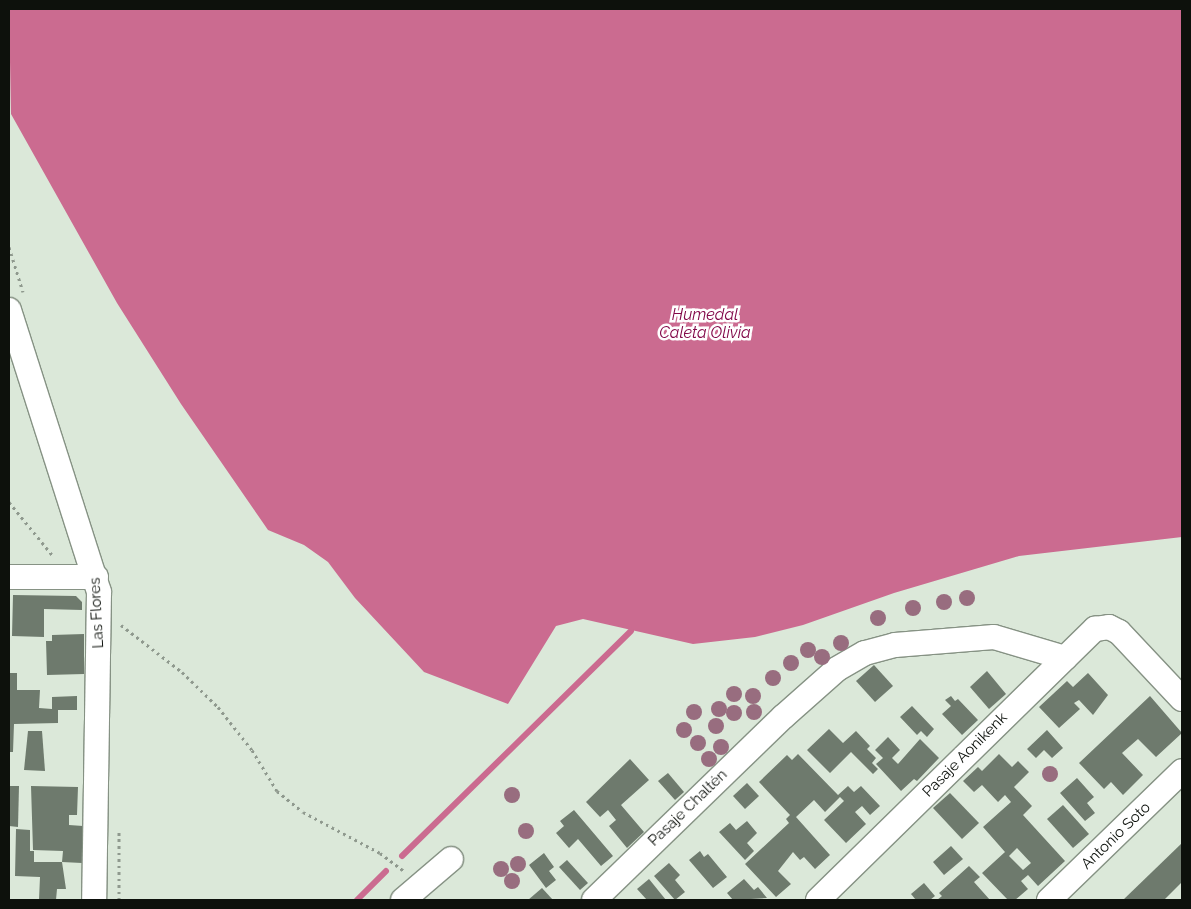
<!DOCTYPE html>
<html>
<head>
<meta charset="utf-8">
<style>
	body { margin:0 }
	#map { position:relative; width:1191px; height:909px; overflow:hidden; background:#dbe8d9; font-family:Raleway,sans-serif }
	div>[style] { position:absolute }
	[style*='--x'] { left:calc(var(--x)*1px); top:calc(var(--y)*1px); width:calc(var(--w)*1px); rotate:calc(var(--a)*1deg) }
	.water>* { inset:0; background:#cb6b90 }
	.stream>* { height:6px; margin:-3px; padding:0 3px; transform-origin:3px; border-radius:3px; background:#cb6b90 }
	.building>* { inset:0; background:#6e7a6d }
	.path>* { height:3px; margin-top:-1.5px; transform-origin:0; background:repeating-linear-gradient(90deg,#8f998e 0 2.5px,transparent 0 6.5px) }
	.roads { filter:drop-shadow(1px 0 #869284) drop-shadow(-1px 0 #869284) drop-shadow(0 1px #869284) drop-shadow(0 -1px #869284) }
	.minor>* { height:24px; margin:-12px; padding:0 12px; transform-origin:12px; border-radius:12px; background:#fff }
	.trees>* { width:16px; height:16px; margin:-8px; border-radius:50%; background:#986d7f }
	span { translate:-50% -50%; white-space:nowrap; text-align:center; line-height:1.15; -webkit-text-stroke:5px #fff; paint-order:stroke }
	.street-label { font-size:15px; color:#0d110c }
	.water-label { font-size:16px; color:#820849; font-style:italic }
	.frame { position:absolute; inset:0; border:10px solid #0d110c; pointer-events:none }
</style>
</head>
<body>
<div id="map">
	<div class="water">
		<div style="clip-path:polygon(9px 9px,1182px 9px,1182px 537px,1019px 556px,894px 593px,803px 625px,755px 637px,693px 644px,583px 619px,556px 626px,508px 704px,424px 672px,355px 598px,328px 562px,304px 545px,268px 530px,181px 404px,117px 303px,11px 114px)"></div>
	</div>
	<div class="stream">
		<div style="--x:402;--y:856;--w:321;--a:-44.5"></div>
		<div style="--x:357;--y:900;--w:41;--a:-45"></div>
	</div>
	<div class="building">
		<div style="clip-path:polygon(13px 595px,76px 596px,82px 602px,82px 610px,44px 609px,44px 637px,12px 636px)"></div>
		<div style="clip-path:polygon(84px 634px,84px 674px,47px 675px,46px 641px,52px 641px,52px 635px)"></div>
		<div style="clip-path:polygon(874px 665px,893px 686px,875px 702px,856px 681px)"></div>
		<div style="clip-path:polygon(987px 671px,1006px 694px,989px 709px,970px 687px)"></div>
		<div style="clip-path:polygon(9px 673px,17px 673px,17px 690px,40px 690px,39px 708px,52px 709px,52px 697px,77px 696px,77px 710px,58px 710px,58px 723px,14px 724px,13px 752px,9px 752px)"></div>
		<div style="clip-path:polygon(1088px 673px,1108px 695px,1093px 715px,1079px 700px,1074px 703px,1080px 709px,1059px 728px,1039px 707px,1067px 681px,1073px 687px)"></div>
		<div style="clip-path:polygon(951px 696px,955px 701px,958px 699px,978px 720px,962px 735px,942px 714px,951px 706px,945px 700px)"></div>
		<div style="clip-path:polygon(1150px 696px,1182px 733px,1156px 757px,1138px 739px,1122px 753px,1143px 775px,1123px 795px,1111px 782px,1104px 789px,1079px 763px)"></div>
		<div style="clip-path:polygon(912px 706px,934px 729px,927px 737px,921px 731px,917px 735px,900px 717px)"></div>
		<div style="clip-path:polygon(829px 729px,843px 743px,856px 731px,870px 746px,867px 749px,876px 758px,872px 763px,878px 769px,873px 774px,851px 752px,830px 773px,807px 750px)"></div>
		<div style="clip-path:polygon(1047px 730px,1063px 748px,1052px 758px,1044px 750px,1036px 758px,1027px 749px)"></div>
		<div style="clip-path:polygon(28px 731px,42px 731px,45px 771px,24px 770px)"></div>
		<div style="clip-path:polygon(888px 737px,900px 750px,892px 758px,898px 764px,920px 739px,939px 758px,917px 781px,914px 779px,901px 791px,876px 764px,883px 758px,875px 750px)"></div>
		<div style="clip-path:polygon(798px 754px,838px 795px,848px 786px,854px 792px,861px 786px,880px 806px,870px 815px,862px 806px,855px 812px,866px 824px,846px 843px,824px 820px,844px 801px,840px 797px,825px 812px,814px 800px,796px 817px,830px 855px,815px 869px,804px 857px,800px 860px,793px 852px,778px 871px,791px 884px,776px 897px,745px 864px,789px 823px,786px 819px,790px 815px,759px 782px,787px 755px,792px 760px)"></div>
		<div style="clip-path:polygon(evenodd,999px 754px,1012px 767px,1018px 761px,1029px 772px,1014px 787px,1032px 806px,1023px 815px,1065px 861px,1038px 886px,1028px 875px,1021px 881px,1028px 889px,1015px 900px,1008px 900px,982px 873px,1005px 852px,983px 827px,1011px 802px,1005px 795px,998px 802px,982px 785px,974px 792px,963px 781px,978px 767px,982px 771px,999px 754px,1017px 848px,1031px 863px,1023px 870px,1009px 856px,1017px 848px)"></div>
		<div style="clip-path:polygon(630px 759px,649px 780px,621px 805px,644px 832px,627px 848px,609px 826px,616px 820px,608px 810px,600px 817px,586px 802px)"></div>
		<div style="clip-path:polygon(668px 773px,684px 792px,675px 800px,658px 781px)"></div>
		<div style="clip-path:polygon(1077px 778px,1094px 797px,1087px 803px,1095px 813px,1085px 821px,1060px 793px)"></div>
		<div style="clip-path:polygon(747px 783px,759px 796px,745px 809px,733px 796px)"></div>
		<div style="clip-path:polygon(9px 786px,19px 786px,18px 827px,9px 826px)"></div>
		<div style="clip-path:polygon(31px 786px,78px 787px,77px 815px,69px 815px,69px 825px,83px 826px,82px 863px,62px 862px,63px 851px,33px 850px)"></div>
		<div style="clip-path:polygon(950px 793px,979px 823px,962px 839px,933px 808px)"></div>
		<div style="clip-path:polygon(1063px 805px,1089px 834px,1073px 848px,1047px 819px)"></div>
		<div style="clip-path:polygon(574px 810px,613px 856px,601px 866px,578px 839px,569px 848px,556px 833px,564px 826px,560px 821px)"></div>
		<div style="clip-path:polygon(747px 821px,757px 833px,747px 843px,754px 851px,745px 860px,719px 832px,730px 823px,736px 830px)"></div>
		<div style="clip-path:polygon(16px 829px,30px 830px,30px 851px,34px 851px,34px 862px,62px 862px,66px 889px,57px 889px,56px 900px,39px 900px,40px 877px,15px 876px)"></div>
		<div style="clip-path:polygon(1182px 843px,1182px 882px,1164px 900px,1123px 900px)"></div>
		<div style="clip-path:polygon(951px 846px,963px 859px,944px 875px,933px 862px)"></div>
		<div style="clip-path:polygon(700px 851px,704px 857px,708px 854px,727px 877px,713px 888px,689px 860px)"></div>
		<div style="clip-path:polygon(544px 853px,554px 867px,549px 871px,556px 880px,546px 888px,529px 865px)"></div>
		<div style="clip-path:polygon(567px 860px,588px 883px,580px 890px,559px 867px)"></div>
		<div style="clip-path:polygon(669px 863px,680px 875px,675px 880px,685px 892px,675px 900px,654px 876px)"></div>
		<div style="clip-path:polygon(969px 866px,980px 877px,974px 882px,990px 900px,937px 900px,942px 896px,939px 893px)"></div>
		<div style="clip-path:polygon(649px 879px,666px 900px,647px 900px,637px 889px)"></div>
		<div style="clip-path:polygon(744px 879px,754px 890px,758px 887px,767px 898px,733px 900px,727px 893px)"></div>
		<div style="clip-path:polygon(924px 883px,935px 896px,930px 900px,916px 900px,911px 894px)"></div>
		<div style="clip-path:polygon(542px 888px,553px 900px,528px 900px)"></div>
	</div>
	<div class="path">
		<div style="--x:9;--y:247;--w:47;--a:72.7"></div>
		<div style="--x:9;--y:502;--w:70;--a:50.8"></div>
		<div style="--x:121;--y:625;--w:77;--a:37.6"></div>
		<div style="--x:182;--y:672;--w:50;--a:44.2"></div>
		<div style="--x:218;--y:707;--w:55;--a:51.7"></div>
		<div style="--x:252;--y:750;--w:48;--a:58.6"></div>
		<div style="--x:277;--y:791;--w:33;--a:39"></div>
		<div style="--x:303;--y:812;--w:87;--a:28"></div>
		<div style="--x:380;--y:853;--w:30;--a:37"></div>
		<div style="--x:119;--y:900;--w:71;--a:-90"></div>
	</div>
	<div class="roads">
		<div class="minor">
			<div style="--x:9;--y:310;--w:296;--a:72.3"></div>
			<div style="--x:99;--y:592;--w:308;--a:90.9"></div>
			<div style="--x:9;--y:577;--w:87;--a:0"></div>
			<div style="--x:403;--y:900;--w:63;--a:-40.5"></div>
			<div style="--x:594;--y:900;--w:263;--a:-44.1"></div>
			<div style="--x:783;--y:717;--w:72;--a:-41.6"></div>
			<div style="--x:837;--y:669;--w:32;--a:-30"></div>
			<div style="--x:865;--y:653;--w:31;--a:-15"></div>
			<div style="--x:895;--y:645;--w:99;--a:-4.6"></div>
			<div style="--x:994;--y:637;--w:74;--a:16.5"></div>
			<div style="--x:818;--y:900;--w:388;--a:-44.4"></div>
			<div style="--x:1095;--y:629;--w:14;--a:-8"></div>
			<div style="--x:1109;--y:627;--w:11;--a:27"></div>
			<div style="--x:1119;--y:632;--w:92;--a:46.8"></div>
			<div style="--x:1049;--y:900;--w:185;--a:-44.1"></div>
		</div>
	</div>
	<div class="trees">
		<div style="left:967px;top:598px"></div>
		<div style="left:944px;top:602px"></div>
		<div style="left:913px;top:608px"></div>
		<div style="left:878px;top:618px"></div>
		<div style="left:841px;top:643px"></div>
		<div style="left:808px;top:650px"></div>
		<div style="left:822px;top:657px"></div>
		<div style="left:791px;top:663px"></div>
		<div style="left:773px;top:678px"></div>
		<div style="left:734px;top:694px"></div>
		<div style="left:753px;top:696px"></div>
		<div style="left:719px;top:709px"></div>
		<div style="left:694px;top:712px"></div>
		<div style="left:754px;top:712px"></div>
		<div style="left:734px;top:713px"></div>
		<div style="left:716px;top:726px"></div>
		<div style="left:684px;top:730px"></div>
		<div style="left:698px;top:743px"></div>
		<div style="left:721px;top:747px"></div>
		<div style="left:709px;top:759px"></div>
		<div style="left:1050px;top:774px"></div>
		<div style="left:512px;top:795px"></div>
		<div style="left:526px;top:831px"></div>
		<div style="left:518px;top:864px"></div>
		<div style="left:501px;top:869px"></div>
		<div style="left:512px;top:881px"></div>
	</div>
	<div class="street-label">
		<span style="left:97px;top:613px;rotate:-93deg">Las Flores</span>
		<span style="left:965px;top:755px;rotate:-45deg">Pasaje Aonikenk</span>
		<span style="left:688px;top:808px;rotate:-44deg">Pasaje Chaltén</span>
		<span style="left:1116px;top:836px;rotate:-44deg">Antonio Soto</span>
	</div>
	<div class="water-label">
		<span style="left:705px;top:324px">Humedal<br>Caleta Olivia</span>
	</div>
	<div class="frame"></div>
</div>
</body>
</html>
